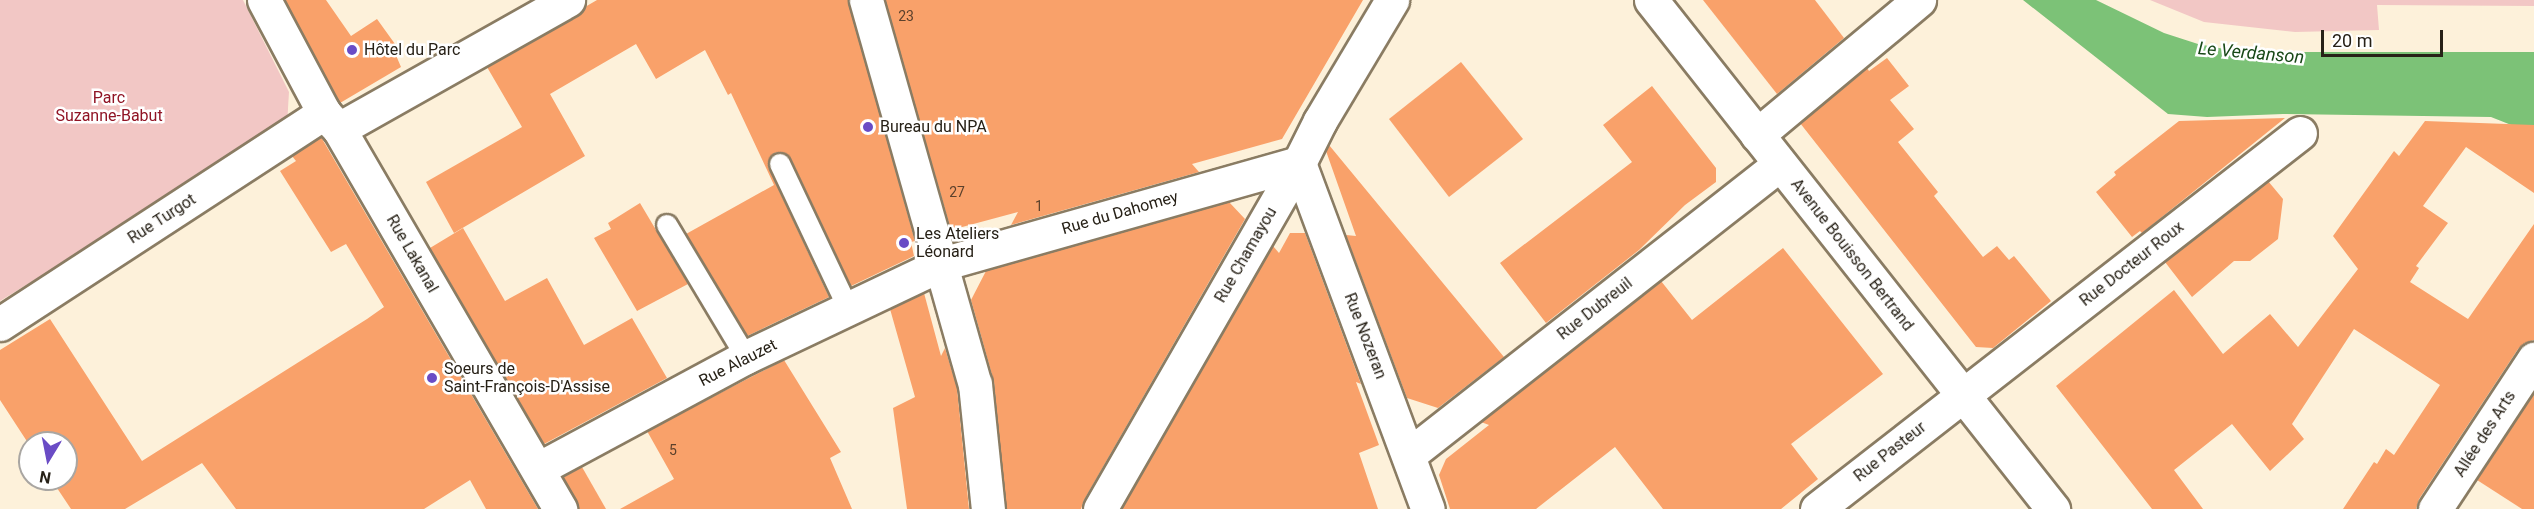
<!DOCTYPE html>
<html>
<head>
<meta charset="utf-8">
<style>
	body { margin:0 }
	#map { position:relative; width:2534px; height:509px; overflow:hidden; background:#fdf1da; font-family:Roboto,sans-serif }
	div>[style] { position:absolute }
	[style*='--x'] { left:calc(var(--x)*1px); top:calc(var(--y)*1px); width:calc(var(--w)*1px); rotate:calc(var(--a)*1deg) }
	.green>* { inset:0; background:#f2c7c5 }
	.water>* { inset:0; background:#7cc277 }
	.building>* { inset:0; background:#f9a16a }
	.roads { filter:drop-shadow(2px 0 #8a7c63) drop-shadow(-2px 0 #8a7c63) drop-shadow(0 2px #8a7c63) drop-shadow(0 -2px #8a7c63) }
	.service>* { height:20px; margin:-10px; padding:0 10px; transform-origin:10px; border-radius:10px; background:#fff }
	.minor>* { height:33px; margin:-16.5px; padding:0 16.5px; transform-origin:16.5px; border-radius:16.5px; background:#fff }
	.dots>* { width:16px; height:16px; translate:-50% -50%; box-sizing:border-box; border:3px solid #fff; border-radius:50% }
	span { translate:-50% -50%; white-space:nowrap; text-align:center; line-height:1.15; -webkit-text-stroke:5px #fff; paint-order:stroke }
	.number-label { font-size:14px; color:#5c412c }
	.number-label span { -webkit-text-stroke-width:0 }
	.poi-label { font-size:16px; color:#272117 }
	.left { translate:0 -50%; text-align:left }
	.park-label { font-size:16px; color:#901425 }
	.street-label { font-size:16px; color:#272117 }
	.water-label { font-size:18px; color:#184817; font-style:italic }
	.north { position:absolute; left:18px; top:431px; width:60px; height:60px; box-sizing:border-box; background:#fff; border:2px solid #a9a6a2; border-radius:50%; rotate:190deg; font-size:16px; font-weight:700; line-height:24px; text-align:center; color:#272117 }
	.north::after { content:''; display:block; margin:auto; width:21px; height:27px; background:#6a4cc5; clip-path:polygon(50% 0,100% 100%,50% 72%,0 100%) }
	.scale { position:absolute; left:2321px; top:30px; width:122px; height:27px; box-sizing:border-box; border:3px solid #272117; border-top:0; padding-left:8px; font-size:18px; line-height:21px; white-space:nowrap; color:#272117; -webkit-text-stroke:4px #fff; paint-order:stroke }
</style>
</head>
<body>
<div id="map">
	<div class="green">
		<div style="clip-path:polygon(0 0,243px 0,289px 92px,287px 125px,0 301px)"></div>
		<div style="clip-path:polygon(2150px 0,2534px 0,2534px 6px,2377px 5px,2379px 30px,2295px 32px,2204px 22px)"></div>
	</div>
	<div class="water">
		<div style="clip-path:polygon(2023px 0,2096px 0,2164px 33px,2198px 44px,2240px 52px,2534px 52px,2534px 134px,2491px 117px,2283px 114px,2207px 117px,2168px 114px)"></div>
	</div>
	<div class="building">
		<div style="clip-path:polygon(285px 0,326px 0,351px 36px,377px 19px,395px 44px,392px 46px,401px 67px,340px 103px)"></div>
		<div style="clip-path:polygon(597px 0,848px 0,915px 241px,911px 242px,914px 256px,851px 286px,791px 159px,782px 152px,774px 153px,768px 162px,769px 169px,829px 297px,747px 336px,686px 234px,774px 185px,731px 93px,728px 95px,705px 50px,656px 79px,636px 44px,550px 94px,585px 156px,454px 233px,426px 182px,522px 127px,487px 67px,577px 16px,585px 7px)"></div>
		<div style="clip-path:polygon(885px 0,1363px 0,1282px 139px,1192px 164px,1199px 172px,1011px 225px,1018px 212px,951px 230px)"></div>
		<div style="clip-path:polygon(1703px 0,1815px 0,1844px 38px,1777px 94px)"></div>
		<div style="clip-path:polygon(1887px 58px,1909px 86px,1890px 100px,1914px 129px,1898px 142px,1938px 192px,1934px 196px,1983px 257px,1997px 246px,2009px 260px,2014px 256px,2051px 301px,1993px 348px,1976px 347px,1800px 123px,1867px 68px,1869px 71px)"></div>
		<div style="clip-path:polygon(1461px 62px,1523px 139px,1449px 197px,1389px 119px)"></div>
		<div style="clip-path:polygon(1652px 86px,1716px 168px,1716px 182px,1685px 205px,1639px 250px,1546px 323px,1500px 263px,1632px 162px,1603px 125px)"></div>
		<div style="clip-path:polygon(2285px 118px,2142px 233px,2140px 231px,2132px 237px,2096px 192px,2116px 175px,2114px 172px,2179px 121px)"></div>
		<div style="clip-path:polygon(2425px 121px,2534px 125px,2534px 193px,2466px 147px,2423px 206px,2448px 223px,2416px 266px,2419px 268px,2410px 282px,2468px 319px,2534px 224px,2534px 340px,2525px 343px,2518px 349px,2419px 499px,2416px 509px,2343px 509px,2374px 462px,2377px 464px,2386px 449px,2394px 455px,2440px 385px,2354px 329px,2292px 424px,2304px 439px,2270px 471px,2232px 424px,2174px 470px,2203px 509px,2152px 509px,2056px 386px,2174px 290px,2223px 354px,2270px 314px,2298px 347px,2358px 269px,2333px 236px,2394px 151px,2399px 156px)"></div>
		<div style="clip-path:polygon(321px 137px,538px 509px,486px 509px,470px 480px,424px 509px,236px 509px,202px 463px,125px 509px,71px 509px,51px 479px,66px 479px,66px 443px,30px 443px,30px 446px,0 400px,0 350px,50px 319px,142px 461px,367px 319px,384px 307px,346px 244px,331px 252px,280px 171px,296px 161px,292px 156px)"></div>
		<div style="clip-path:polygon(1329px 145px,1504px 357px,1438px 408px,1407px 398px,1346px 235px,1356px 236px,1326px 151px)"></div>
		<div style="clip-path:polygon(2268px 181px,2283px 199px,2278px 239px,2250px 261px,2234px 261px,2192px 297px,2165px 262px)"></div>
		<div style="clip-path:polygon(1229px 202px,1245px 219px,1084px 500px,1081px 509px,1006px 509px,994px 382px,971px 300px,986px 271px)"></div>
		<div style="clip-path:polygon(640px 203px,688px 284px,637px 311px,594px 238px,611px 229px,608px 223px)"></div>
		<div style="clip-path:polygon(463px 228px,505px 301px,547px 278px,584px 345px,632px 318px,667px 378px,544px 444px,430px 248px)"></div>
		<div style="clip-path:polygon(1290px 233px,1305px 233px,1361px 384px,1356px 382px,1379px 445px,1359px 453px,1378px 509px,1122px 509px,1273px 246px,1279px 253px)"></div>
		<div style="clip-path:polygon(1783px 248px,1883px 374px,1791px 444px,1818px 479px,1781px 509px,1663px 509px,1615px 447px,1536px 509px,1450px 509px,1439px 475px,1446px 459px,1489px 425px,1481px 422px,1661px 281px,1692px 320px)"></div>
		<div style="clip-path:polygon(924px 293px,941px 356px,945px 348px,957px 388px,969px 509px,907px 509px,893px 408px,915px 397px,890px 309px)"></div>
		<div style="clip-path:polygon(784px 360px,841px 452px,830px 458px,852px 509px,620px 509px,674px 479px,647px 431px)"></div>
		<div style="clip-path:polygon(2534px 393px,2534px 509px,2522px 509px,2477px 480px)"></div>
		<div style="clip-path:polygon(582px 467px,606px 509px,579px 509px,563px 477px)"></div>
	</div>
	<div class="roads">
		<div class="service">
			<div style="--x:780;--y:164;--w:159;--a:64.7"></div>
			<div style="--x:667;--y:225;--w:154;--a:59.1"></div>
		</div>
		<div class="minor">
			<div style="--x:264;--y:0;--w:128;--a:62"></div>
			<div style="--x:324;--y:113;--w:22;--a:47"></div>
			<div style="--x:339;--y:129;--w:440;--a:59.8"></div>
			<div style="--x:866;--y:0;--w:399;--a:74.2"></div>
			<div style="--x:975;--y:384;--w:126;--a:84.1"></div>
			<div style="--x:1651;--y:0;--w:649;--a:51.7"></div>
			<div style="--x:339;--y:129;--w:263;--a:-29.4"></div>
			<div style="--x:1757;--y:135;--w:211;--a:-39.8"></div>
			<div style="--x:0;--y:324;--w:387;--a:-33.1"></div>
			<div style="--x:1410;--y:454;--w:470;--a:-38.1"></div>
			<div style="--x:538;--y:469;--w:236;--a:-28.3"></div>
			<div style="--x:746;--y:357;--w:217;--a:-25.4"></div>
			<div style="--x:942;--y:264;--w:371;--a:-15.8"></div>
			<div style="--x:1299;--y:163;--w:369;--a:69.6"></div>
			<div style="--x:1100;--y:509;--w:399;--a:-60.1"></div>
			<div style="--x:1299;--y:163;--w:47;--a:-63.4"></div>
			<div style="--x:1320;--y:121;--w:141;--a:-59.2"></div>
			<div style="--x:1817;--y:509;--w:612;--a:-37.9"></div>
			<div style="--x:2435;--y:509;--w:180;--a:-56.6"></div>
		</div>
	</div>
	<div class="dots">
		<div style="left:352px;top:50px;background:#6a4cc5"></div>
		<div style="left:868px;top:127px;background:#6a4cc5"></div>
		<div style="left:904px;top:243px;background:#6a4cc5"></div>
		<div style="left:432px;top:378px;background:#6a4cc5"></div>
	</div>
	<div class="number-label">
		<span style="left:906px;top:16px">23</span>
		<span style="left:957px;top:192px">27</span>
		<span style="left:1039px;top:206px">1</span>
		<span style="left:673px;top:450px">5</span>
	</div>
	<div class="poi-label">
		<span class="left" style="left:364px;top:50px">Hôtel du Parc</span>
		<span class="left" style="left:880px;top:127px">Bureau du NPA</span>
		<span class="left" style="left:916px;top:243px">Les Ateliers<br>Léonard</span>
		<span class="left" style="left:444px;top:378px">Soeurs de<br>Saint-François-D'Assise</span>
	</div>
	<div class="park-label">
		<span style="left:109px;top:107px">Parc<br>Suzanne-Babut</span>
	</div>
	<div class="street-label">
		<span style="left:1120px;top:213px;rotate:-16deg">Rue du Dahomey</span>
		<span style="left:162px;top:219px;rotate:-33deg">Rue Turgot</span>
		<span style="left:412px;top:254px;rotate:60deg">Rue Lakanal</span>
		<span style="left:1246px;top:255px;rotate:-60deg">Rue Chamayou</span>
		<span style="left:1852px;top:255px;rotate:52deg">Avenue Bouisson Bertrand</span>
		<span style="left:2132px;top:264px;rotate:-38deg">Rue Docteur Roux</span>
		<span style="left:1595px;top:309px;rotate:-38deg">Rue Dubreuil</span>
		<span style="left:1365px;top:336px;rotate:69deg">Rue Nozeran</span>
		<span style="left:738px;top:363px;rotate:-27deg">Rue Alauzet</span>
		<span style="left:2485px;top:434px;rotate:-57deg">Allée des Arts</span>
		<span style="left:1890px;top:452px;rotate:-38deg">Rue Pasteur</span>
	</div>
	<div class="water-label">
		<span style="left:2251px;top:53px;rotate:5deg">Le Verdanson</span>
	</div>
	<div class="north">N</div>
	<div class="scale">20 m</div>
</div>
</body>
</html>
